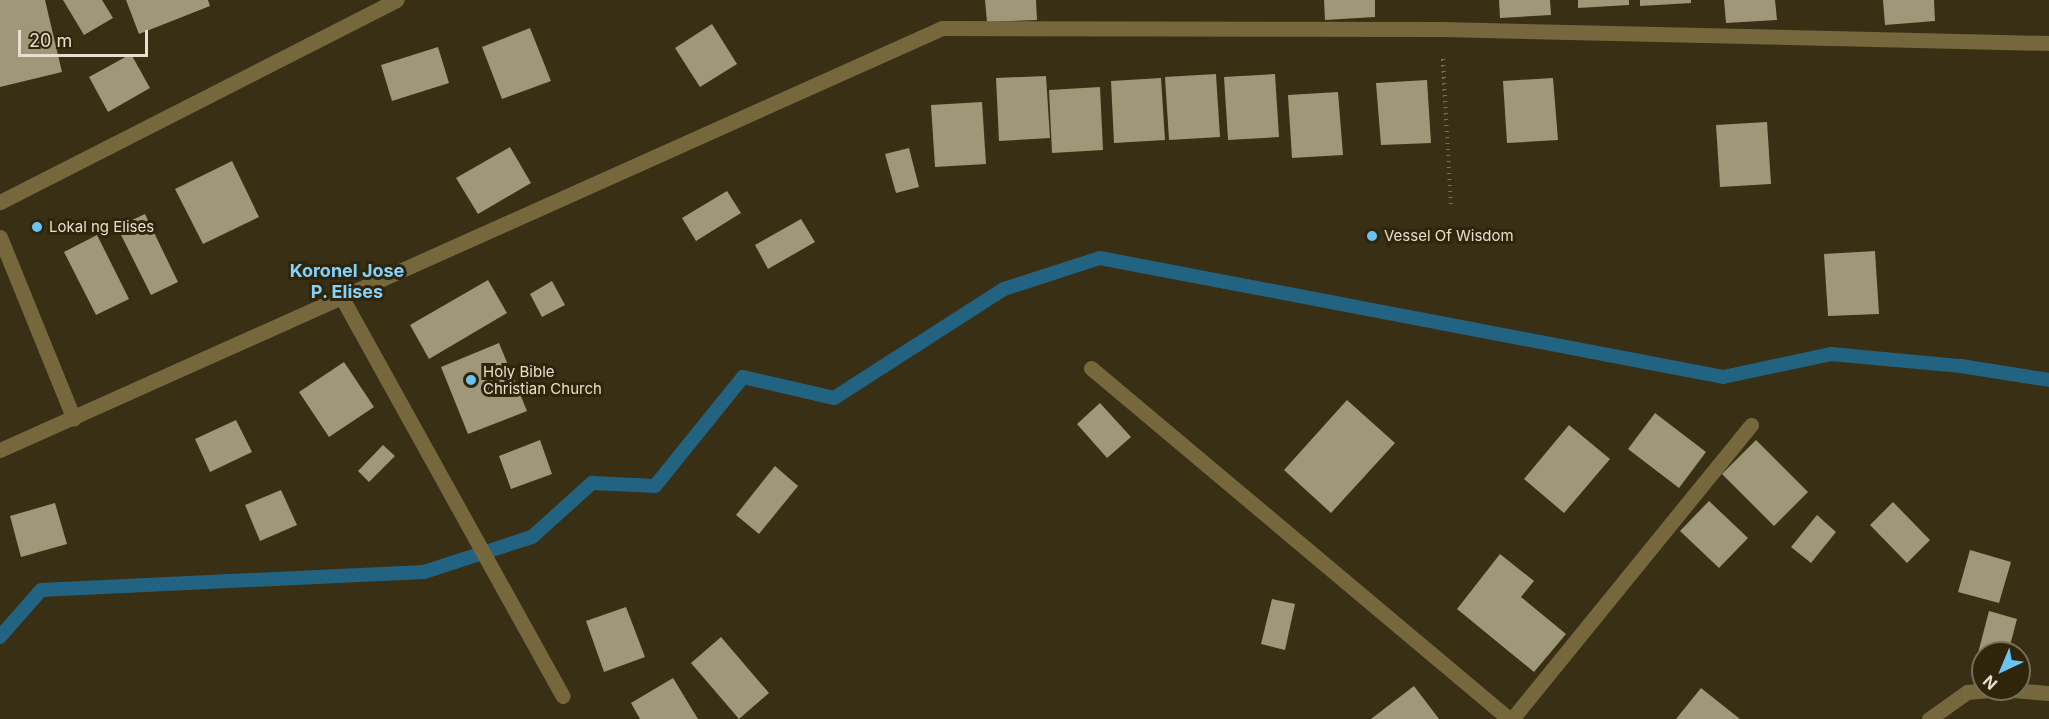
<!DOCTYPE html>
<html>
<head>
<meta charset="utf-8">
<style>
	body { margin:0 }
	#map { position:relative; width:2049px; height:719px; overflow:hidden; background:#382f14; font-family:Inter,sans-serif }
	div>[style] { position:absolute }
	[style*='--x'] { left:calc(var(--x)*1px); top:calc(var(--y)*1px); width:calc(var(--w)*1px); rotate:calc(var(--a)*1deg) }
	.stream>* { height:14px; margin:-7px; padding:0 7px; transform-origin:7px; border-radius:7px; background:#226382 }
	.building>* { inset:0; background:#a09678 }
	.path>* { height:4px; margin-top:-2px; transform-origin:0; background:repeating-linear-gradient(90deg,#787059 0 1.5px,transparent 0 6px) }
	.minor>* { height:15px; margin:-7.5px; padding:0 7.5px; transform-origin:7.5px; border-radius:7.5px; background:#76673c }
	.dots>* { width:16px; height:16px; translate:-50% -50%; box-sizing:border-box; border:3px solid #2e250a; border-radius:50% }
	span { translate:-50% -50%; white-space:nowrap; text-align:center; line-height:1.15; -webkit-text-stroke:6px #2e250a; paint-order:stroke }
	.poi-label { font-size:15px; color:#e4dfcf }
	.left { translate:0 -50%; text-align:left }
	.quarter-label { font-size:18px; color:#83d3ff; font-weight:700 }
	.north { position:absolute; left:1971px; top:641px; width:60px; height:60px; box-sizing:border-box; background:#2e250a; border:2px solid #776f59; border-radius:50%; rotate:224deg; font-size:16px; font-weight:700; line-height:24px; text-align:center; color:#e4dfcf }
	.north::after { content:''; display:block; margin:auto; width:21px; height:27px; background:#6bc3f2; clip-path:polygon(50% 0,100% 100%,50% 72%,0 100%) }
	.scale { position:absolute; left:18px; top:30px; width:130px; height:27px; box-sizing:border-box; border:3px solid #e4dfcf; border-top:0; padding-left:8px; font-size:18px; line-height:21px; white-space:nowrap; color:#e4dfcf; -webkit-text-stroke:4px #2e250a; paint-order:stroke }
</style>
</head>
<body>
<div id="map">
	<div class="stream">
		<div style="--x:0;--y:637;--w:62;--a:-48.9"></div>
		<div style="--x:41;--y:590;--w:383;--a:-2.7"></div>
		<div style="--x:424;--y:572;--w:114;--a:-18"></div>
		<div style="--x:532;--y:537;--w:81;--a:-42"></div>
		<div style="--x:592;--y:483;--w:63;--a:2.7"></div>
		<div style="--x:655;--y:486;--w:140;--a:-51.1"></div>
		<div style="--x:743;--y:377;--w:93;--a:13"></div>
		<div style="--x:834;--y:398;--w:202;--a:-32.7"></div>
		<div style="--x:1004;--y:289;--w:101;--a:-17.9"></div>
		<div style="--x:1100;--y:258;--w:634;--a:10.81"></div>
		<div style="--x:1723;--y:377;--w:110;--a:-12"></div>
		<div style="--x:1831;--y:354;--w:131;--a:5.3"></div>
		<div style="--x:1961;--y:366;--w:89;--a:9"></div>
	</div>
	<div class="building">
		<div style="clip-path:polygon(0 0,45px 0,62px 72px,0 87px)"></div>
		<div style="clip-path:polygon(63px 0,102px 0,113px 18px,84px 35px)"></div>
		<div style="clip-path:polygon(126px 0,208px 0,210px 6px,139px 34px)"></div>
		<div style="clip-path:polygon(985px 0,1036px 0,1037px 20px,987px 22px)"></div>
		<div style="clip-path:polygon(1324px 0,1375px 0,1375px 17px,1325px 20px)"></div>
		<div style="clip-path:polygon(1499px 0,1550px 0,1551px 15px,1500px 18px)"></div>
		<div style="clip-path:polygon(1578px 0,1629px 0,1629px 5px,1578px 8px)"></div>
		<div style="clip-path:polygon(1640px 0,1691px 0,1691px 3px,1640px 6px)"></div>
		<div style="clip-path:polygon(1724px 0,1775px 0,1777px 20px,1726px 23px)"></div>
		<div style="clip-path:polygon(1883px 0,1934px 0,1935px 21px,1885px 25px)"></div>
		<div style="clip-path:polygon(712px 24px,737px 64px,700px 87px,675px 48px)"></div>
		<div style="clip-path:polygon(530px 28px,551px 81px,502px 99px,482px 47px)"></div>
		<div style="clip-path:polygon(438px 47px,449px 83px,392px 101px,381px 65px)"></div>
		<div style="clip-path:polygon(131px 54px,150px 88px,108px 112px,89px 77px)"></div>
		<div style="clip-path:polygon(1216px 74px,1220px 137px,1169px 140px,1165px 77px)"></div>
		<div style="clip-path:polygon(1275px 74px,1279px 137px,1228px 140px,1224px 77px)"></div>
		<div style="clip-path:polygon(1046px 76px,1050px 138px,999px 141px,996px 78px)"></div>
		<div style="clip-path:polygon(1161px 78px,1165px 140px,1114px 143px,1111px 81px)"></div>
		<div style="clip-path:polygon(1553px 78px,1558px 140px,1507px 143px,1503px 81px)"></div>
		<div style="clip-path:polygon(1427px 80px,1431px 143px,1381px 145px,1376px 83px)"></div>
		<div style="clip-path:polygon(1100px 87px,1103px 150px,1052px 153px,1049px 90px)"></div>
		<div style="clip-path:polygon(1338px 92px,1343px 155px,1292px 158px,1288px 95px)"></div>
		<div style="clip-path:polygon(982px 102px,986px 164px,935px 167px,931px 105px)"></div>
		<div style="clip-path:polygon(1767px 122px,1771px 184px,1720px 187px,1716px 125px)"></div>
		<div style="clip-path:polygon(510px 147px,531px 183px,478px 214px,456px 178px)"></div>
		<div style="clip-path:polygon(909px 148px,919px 187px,896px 193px,885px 154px)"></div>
		<div style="clip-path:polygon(232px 161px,259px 217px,203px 244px,175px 189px)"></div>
		<div style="clip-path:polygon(727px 191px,741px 213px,696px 241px,682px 218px)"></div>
		<div style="clip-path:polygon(145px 214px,178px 282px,151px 295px,117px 227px)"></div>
		<div style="clip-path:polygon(801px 219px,815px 242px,768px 269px,755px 245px)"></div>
		<div style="clip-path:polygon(97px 235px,129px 299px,96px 315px,64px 252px)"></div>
		<div style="clip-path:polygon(1875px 251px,1879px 314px,1828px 316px,1824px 254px)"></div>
		<div style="clip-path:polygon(488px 280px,507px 313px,429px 359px,410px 325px)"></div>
		<div style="clip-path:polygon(552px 281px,565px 305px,542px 317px,530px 294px)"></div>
		<div style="clip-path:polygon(499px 343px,527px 411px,468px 434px,441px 367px)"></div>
		<div style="clip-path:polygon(344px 362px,374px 407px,329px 437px,299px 392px)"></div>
		<div style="clip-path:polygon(1347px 400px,1395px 443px,1331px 513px,1284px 470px)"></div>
		<div style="clip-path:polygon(1100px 403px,1131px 437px,1107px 458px,1077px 424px)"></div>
		<div style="clip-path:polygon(1655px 413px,1706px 452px,1679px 488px,1628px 449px)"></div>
		<div style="clip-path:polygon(236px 420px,252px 452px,210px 472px,195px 439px)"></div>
		<div style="clip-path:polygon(1569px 425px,1610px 459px,1564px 513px,1524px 479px)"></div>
		<div style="clip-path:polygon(540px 440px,552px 474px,511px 489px,499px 456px)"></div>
		<div style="clip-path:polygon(1756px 440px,1808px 492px,1774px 526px,1722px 474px)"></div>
		<div style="clip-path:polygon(383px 445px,395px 456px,369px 482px,358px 471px)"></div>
		<div style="clip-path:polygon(775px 466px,798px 486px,759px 534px,736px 515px)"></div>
		<div style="clip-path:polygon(281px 490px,297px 525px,260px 541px,245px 505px)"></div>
		<div style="clip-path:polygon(1709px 501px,1748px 538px,1719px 568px,1680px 531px)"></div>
		<div style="clip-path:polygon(1893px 502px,1930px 540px,1907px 563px,1870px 525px)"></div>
		<div style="clip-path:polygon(55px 503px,67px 544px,21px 557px,10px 516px)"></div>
		<div style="clip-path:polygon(1817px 515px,1836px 532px,1811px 563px,1791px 547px)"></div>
		<div style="clip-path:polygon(1970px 550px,2011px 562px,1999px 603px,1958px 592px)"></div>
		<div style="clip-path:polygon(1500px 554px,1534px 581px,1521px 597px,1566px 634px,1534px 672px,1457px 609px)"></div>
		<div style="clip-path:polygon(1272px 599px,1295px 604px,1285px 650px,1261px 644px)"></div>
		<div style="clip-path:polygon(626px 607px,645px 657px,604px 672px,586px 621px)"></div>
		<div style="clip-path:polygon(1989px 611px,2017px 619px,2008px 653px,1983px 653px,1983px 658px,1977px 657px)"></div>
		<div style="clip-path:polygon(721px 637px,769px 693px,739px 719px,691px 663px)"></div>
		<div style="clip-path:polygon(673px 678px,698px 719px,640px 719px,631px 703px)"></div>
		<div style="clip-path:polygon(1414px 686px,1439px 719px,1371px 719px)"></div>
		<div style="clip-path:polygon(1701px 688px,1740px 719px,1676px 719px)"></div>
	</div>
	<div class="path">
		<div style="--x:1443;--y:59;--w:149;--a:86.9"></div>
	</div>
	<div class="minor">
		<div style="--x:0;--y:202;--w:445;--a:-27"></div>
		<div style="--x:0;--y:237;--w:196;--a:67.9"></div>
		<div style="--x:342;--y:298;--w:455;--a:61"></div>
		<div style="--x:1091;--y:368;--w:546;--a:40.02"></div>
		<div style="--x:0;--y:450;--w:1032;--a:-24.13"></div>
		<div style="--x:942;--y:28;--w:500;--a:0.11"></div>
		<div style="--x:1442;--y:29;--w:607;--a:1.32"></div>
		<div style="--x:1512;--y:719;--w:379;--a:-50.9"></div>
		<div style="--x:1929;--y:719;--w:47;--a:-35.4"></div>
		<div style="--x:1967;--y:692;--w:32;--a:-5"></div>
		<div style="--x:1999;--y:689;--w:50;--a:4.6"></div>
	</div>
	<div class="dots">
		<div style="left:37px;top:227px;background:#6bc3f2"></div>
		<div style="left:1372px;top:236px;background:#6bc3f2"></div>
		<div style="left:471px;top:380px;background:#6bc3f2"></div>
	</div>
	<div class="poi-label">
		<span class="left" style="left:49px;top:227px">Lokal ng Elises</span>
		<span class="left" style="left:1384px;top:236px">Vessel Of Wisdom</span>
		<span class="left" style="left:483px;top:380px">Holy Bible<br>Christian Church</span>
	</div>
	<div class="quarter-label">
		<span style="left:347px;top:282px">Koronel Jose<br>P. Elises</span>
	</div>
	<div class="north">N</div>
	<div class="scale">20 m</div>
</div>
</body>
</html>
